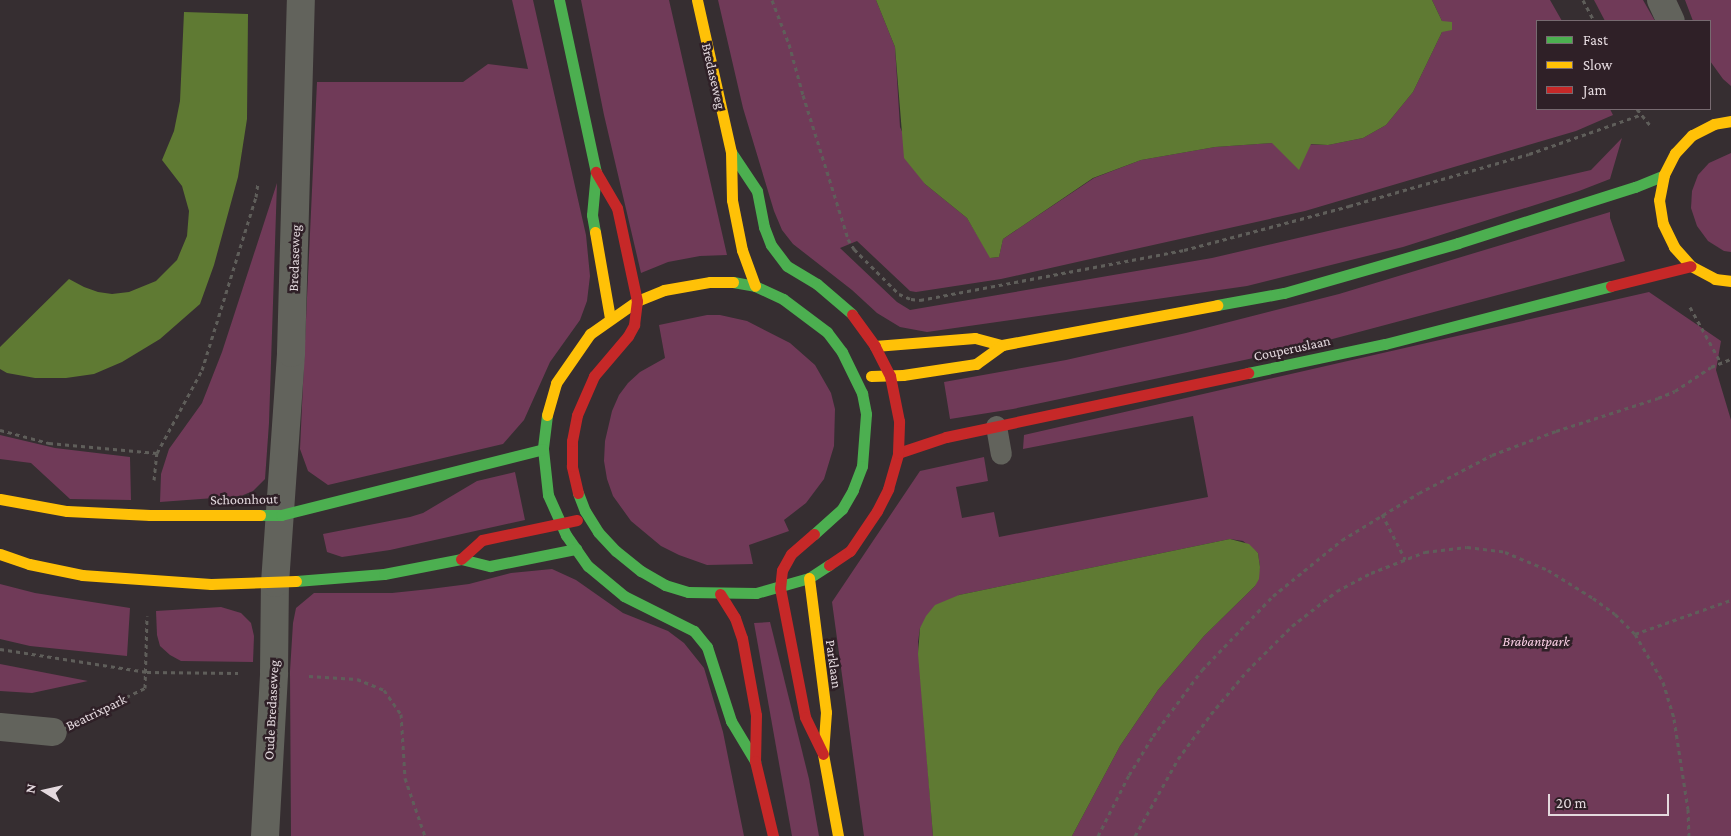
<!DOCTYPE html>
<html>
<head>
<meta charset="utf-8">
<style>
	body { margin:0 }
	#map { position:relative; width:1731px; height:836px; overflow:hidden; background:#362e31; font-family:"Crimson Pro",serif }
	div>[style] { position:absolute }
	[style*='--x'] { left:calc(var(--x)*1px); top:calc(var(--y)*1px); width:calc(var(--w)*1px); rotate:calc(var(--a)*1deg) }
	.green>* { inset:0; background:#703a58 }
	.water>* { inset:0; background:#5f7a33 }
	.path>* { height:3px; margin-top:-1.5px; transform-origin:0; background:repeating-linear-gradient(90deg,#5f5e5a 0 4px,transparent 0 8px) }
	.lane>* { height:21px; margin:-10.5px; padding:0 10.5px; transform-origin:10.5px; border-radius:10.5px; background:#62635c }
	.street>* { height:28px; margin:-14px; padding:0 14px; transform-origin:14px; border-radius:14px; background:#62635c }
	.fast>* { height:11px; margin:-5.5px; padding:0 5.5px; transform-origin:5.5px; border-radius:5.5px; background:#4caf50 }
	.slow>* { height:11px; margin:-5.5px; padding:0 5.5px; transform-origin:5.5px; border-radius:5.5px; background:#ffc107 }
	.jam>* { height:11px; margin:-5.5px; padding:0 5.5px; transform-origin:5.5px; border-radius:5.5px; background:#c62828 }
	span { translate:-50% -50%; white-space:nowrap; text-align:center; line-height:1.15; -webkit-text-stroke:5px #2f2027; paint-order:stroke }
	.street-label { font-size:14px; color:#e4d9de }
	.park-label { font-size:14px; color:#fbcfe5; font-style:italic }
	.legend { position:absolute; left:1536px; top:20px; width:175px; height:90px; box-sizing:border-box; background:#2f2027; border:1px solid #776a70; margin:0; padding:6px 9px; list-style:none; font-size:15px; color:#e4d9de }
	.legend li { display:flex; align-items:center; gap:10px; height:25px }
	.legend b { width:25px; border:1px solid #776a70 }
	.north { position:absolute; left:20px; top:766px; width:50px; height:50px; -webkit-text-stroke:4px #2f2027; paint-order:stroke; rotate:280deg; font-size:14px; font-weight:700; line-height:20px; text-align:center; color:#e4d9de }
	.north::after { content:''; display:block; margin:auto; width:18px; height:22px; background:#e4d9de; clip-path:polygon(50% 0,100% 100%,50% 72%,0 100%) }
	.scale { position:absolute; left:1548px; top:794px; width:121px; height:22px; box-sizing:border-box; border:2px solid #e4d9de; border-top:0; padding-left:6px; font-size:15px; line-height:18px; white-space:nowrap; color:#e4d9de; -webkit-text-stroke:4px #2f2027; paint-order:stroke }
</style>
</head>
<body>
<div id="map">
	<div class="green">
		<div style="clip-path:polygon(512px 0,533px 0,586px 235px,590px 276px,587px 301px,580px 320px,550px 362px,524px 420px,503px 444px,328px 485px,308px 471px,300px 449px,317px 82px,463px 82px,488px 64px,528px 69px)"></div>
		<div style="clip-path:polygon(581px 0,669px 0,727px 255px,700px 256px,668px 262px,641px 273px,604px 115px)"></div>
		<div style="clip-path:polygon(718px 0,876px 0,895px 47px,900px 127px,925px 184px,967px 218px,991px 258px,999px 257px,1003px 239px,1094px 178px,1141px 160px,1215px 147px,1272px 143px,1328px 145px,1363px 138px,1386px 125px,1413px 92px,1442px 32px,1442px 21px,1432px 0,1550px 0,1562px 21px,1537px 21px,1537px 109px,1610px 109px,1613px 115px,1576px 131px,1305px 211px,1001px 279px,916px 292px,910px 291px,857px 241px,840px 248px,897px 302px,910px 310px,1212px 258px,1591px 170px,1622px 138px,1610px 179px,1579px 191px,1403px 247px,1247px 286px,927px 332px,900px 327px,877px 313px,852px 290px,793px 244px,782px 230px,774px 211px,743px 108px)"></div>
		<div style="clip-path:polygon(1594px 0,1643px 0,1655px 21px,1605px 21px)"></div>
		<div style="clip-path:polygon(1685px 0,1731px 0,1731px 86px,1723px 79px,1710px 61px,1710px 21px,1693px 21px)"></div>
		<div style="clip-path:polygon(1731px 153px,1731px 252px,1724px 251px,1708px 241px,1697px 226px,1691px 208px,1692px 191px,1698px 175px,1709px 163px)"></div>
		<div style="clip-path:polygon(277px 183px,269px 423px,265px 479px,253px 491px,241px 496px,160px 502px,161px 474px,169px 449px,202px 403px,222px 352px)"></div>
		<div style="clip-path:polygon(1610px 212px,1610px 218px,1625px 261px,1325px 341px,1249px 359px,1013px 409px,950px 419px,944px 382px,1066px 360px,1186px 333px,1339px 294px)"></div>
		<div style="clip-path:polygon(1649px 292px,1721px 341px,1716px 370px,1731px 420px,1731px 836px,1072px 836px,1120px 746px,1158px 690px,1204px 636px,1255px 586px,1260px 567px,1258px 553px,1243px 541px,1230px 539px,959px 595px,920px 628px,918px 642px,933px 836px,864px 836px,832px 602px,920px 471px,984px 457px,988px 481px,956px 487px,962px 518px,994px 512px,999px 537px,1208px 497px,1193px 416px,1023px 449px,1024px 435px)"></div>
		<div style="clip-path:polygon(707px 315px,720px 315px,747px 321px,790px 343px,815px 365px,831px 393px,835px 409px,834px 446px,824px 479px,806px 503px,784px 520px,789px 531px,749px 545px,753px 564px,707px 565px,679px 555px,661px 546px,631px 521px,613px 496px,607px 479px,604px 461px,605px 441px,612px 411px,619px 395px,628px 383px,640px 372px,665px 358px,659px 325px)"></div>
		<div style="clip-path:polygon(0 435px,55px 448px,130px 457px,131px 500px,70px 499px,31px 463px,0 459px)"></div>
		<div style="clip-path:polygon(515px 472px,525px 520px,390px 550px,342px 557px,327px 552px,323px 534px,410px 517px,423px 513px,477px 481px)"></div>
		<div style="clip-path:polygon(552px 569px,576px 580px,623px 613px,668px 631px,684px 643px,704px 668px,723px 732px,744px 836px,291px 836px,290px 671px,293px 623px,296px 608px,314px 593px,392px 593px,430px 589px,469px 584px,511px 573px)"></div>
		<div style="clip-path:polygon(0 584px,35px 593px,130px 608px,127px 656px,30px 646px,0 639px)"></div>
		<div style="clip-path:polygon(221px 607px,241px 613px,251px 623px,254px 636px,253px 662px,181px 661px,170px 655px,160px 646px,157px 635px,156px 611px)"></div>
		<div style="clip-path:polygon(770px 622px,809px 779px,819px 836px,792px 836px,754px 623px)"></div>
		<div style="clip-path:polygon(0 664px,88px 681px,32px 693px,0 691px)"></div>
	</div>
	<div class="water">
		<div style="clip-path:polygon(876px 0,1432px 0,1442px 21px,1452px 22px,1452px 30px,1442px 32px,1413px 92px,1386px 125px,1363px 138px,1328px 145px,1311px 144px,1299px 170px,1272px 143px,1215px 147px,1141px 160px,1093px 178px,1003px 239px,999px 257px,990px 258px,967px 218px,925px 184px,904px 158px,895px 47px)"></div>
		<div style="clip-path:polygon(184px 12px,248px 14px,247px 119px,238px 177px,214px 265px,200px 304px,160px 339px,122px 362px,94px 374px,66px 378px,35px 378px,7px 373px,0 369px,0 347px,69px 279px,84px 287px,98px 292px,112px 294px,129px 292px,156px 281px,177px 260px,187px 236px,189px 211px,182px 186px,162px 160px,174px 131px,180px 101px)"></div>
		<div style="clip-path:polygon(1230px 539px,1249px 544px,1258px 553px,1260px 567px,1259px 579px,1255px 586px,1204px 636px,1158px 690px,1120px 746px,1072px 836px,933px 836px,918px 654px,920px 628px,926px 616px,935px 605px,959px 595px)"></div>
	</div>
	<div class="path">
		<div style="--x:772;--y:0;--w:47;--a:68.9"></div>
		<div style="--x:789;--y:44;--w:53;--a:74.6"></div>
		<div style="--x:803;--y:95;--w:151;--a:72.6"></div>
		<div style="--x:848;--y:239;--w:12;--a:59"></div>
		<div style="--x:854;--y:249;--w:64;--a:45"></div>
		<div style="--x:899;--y:294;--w:13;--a:23"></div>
		<div style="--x:911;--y:299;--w:9;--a:6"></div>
		<div style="--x:920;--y:300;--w:269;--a:-10.7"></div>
		<div style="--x:1184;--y:250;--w:171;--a:-14.9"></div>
		<div style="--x:1349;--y:206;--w:187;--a:-16.1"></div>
		<div style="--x:1529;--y:154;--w:118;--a:-19.4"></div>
		<div style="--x:1583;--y:0;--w:24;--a:62"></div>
		<div style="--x:1637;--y:109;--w:22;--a:51"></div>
		<div style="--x:1690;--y:307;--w:64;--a:61"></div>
		<div style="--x:0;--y:430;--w:51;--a:14.9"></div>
		<div style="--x:49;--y:443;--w:108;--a:5.3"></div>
		<div style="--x:154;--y:480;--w:27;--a:-84"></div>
		<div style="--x:157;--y:453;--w:94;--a:-61.5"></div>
		<div style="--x:202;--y:370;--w:181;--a:-72.7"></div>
		<div style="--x:256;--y:197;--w:14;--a:-82"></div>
		<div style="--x:1382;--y:514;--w:51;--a:62.9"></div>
		<div style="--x:1635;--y:634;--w:102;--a:-19.5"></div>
		<div style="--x:0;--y:649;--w:149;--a:8.9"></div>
		<div style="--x:147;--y:672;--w:91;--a:0.6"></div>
		<div style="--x:309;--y:676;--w:48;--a:3.6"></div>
		<div style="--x:357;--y:679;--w:29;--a:22"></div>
		<div style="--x:384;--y:690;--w:29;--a:55"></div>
		<div style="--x:401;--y:714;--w:64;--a:86.4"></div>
		<div style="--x:405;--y:778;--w:61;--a:71"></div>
		<div style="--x:83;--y:718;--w:69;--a:-25.8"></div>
		<div style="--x:145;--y:688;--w:72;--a:-88.4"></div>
		<div style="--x:1098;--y:836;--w:68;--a:-63.1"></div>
		<div style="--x:1129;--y:775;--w:46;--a:-58.4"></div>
		<div style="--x:1153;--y:736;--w:82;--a:-53.4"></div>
		<div style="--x:1202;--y:670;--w:103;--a:-46.2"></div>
		<div style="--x:1273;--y:596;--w:89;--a:-39.1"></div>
		<div style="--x:1342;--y:540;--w:90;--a:-31.4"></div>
		<div style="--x:1419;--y:493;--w:82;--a:-27.5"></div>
		<div style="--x:1492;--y:455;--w:68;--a:-20.6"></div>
		<div style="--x:1556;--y:431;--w:107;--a:-17.9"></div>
		<div style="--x:1658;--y:398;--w:18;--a:-22"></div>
		<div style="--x:1675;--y:391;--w:43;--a:-33.7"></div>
		<div style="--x:1711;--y:367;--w:22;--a:-22"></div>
		<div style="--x:1135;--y:836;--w:88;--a:-60.8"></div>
		<div style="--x:1178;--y:759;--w:56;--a:-53.7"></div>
		<div style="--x:1211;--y:714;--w:56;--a:-50.1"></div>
		<div style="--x:1247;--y:671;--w:64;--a:-45"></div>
		<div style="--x:1292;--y:626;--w:57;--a:-37.9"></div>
		<div style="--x:1337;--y:591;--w:38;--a:-28"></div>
		<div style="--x:1371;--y:573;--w:58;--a:-21.3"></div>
		<div style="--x:1425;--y:552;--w:42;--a:-6.8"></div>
		<div style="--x:1467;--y:547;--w:38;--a:7"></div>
		<div style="--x:1505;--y:552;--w:47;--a:22.7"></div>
		<div style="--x:1548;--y:570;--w:53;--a:31.9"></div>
		<div style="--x:1593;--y:598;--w:27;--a:36"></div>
		<div style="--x:1615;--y:614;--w:28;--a:45"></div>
		<div style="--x:1635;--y:634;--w:56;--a:59.7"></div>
		<div style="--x:1663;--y:682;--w:39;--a:73"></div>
		<div style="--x:1674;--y:719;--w:91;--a:81.2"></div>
		<div style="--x:1688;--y:809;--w:27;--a:88"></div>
	</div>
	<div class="lane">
		<div style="--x:996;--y:426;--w:28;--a:80"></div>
	</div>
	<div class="street">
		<div style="--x:1661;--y:0;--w:23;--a:65"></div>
		<div style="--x:0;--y:727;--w:53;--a:5.4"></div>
		<div style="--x:265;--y:836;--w:163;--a:-86.8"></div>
		<div style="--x:274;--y:673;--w:90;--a:-89.4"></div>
		<div style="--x:275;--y:583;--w:231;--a:-86"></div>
		<div style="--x:291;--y:353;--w:353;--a:-88.4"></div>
	</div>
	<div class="fast">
		<div style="--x:559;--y:0;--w:176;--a:77.9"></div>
		<div style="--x:596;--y:172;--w:43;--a:95.3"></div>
		<div style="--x:592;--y:215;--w:17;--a:80"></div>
		<div style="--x:731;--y:152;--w:47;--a:56.3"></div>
		<div style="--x:757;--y:191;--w:37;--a:79"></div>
		<div style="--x:764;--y:227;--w:19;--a:69"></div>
		<div style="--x:771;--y:245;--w:26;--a:53"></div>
		<div style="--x:787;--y:266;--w:35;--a:31"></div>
		<div style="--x:817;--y:284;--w:46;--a:40.6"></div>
		<div style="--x:733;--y:282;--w:22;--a:10"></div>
		<div style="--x:755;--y:286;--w:31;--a:25"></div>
		<div style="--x:783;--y:299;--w:55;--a:36.9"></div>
		<div style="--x:827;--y:332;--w:25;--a:53"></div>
		<div style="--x:842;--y:352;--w:46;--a:64"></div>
		<div style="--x:862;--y:393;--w:21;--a:79"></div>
		<div style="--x:866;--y:414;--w:52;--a:94.4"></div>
		<div style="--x:862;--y:466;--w:26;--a:111"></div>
		<div style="--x:853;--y:490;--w:22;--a:120"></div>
		<div style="--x:842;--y:509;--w:38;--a:138"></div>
		<div style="--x:1217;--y:305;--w:68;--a:-10.2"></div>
		<div style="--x:1284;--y:293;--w:181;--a:-16"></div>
		<div style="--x:1458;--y:243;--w:186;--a:-17.6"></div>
		<div style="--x:1635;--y:187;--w:31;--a:-22"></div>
		<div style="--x:1248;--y:373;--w:140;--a:-12"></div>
		<div style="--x:1385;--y:344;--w:233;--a:-14.4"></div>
		<div style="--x:547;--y:415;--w:34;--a:97"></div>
		<div style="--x:543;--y:449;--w:46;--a:83.8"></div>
		<div style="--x:548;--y:495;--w:44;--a:65.8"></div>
		<div style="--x:566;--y:535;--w:38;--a:55"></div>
		<div style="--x:588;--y:566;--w:47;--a:39.8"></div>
		<div style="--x:624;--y:596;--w:78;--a:26.6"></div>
		<div style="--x:694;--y:631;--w:21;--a:51"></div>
		<div style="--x:707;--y:647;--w:78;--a:72"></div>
		<div style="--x:731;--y:721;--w:47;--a:59"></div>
		<div style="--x:578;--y:493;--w:19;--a:69"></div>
		<div style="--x:585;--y:511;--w:25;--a:58"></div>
		<div style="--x:598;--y:532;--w:26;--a:47"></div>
		<div style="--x:616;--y:551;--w:32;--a:39"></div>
		<div style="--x:641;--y:571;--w:28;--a:30"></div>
		<div style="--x:665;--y:585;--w:24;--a:17"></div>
		<div style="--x:688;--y:592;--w:68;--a:0.8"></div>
		<div style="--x:756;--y:593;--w:55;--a:-15.8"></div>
		<div style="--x:809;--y:578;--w:24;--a:-33"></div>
		<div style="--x:260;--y:515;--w:21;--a:0"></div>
		<div style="--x:281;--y:515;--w:270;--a:-14.1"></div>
		<div style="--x:296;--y:581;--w:88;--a:-4.5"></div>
		<div style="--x:384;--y:574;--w:78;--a:-11"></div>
		<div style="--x:461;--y:559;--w:30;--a:14"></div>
		<div style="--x:490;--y:566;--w:88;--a:-11.2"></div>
	</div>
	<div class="slow">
		<div style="--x:697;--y:0;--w:156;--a:77.4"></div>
		<div style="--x:731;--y:152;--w:48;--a:88.8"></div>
		<div style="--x:732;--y:200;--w:51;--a:78.7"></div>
		<div style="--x:742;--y:250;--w:38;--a:70"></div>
		<div style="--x:1731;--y:121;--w:17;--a:170"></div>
		<div style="--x:1714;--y:124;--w:25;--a:153"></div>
		<div style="--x:1692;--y:135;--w:25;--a:133"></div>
		<div style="--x:1675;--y:153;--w:25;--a:117"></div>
		<div style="--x:1664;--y:175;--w:25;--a:101"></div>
		<div style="--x:1659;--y:200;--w:24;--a:81"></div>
		<div style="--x:1663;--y:224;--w:25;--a:64"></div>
		<div style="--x:1674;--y:247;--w:25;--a:48"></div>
		<div style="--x:1691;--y:266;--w:27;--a:28"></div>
		<div style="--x:1715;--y:279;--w:16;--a:7"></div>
		<div style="--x:595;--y:232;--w:87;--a:80.1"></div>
		<div style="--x:875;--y:346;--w:100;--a:-4.6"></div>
		<div style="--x:975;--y:338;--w:28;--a:15"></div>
		<div style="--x:1002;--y:345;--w:219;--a:-10.5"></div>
		<div style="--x:871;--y:376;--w:32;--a:-2"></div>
		<div style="--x:903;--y:375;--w:74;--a:-8.6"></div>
		<div style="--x:976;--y:364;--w:32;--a:-36"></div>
		<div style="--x:547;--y:415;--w:33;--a:-74"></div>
		<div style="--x:556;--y:383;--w:60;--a:-55.2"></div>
		<div style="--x:590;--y:334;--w:57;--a:-35.1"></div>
		<div style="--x:637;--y:301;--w:29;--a:-22"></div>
		<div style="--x:664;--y:290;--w:47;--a:-9.9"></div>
		<div style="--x:710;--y:282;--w:23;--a:0"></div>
		<div style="--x:0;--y:499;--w:68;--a:10.2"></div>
		<div style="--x:67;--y:511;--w:83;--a:2.8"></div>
		<div style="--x:150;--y:515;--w:110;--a:0"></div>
		<div style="--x:0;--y:554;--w:31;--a:19"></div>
		<div style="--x:29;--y:564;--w:54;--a:11.7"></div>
		<div style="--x:82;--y:575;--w:129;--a:4"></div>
		<div style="--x:211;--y:584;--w:85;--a:-2"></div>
		<div style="--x:809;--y:578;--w:135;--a:82.8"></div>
		<div style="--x:826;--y:712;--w:42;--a:94.1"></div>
		<div style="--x:823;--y:754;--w:83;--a:79.6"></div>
	</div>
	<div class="jam">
		<div style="--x:1611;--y:286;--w:82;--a:-14"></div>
		<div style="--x:898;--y:453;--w:51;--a:-18.4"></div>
		<div style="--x:946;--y:437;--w:309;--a:-12"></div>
		<div style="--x:578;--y:493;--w:28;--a:-103"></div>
		<div style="--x:572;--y:466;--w:25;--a:-90"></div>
		<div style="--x:572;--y:441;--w:26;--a:-79"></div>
		<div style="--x:577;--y:415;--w:43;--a:-66.4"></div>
		<div style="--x:594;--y:376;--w:52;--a:-49.6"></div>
		<div style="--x:628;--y:336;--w:13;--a:-61"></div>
		<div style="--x:634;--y:325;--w:24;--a:-83"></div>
		<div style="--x:637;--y:301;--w:95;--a:-102.1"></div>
		<div style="--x:617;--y:208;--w:42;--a:-120.3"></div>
		<div style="--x:814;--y:534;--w:30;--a:139"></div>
		<div style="--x:791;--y:554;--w:18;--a:119"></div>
		<div style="--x:782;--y:570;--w:18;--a:96"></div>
		<div style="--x:780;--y:588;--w:131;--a:79"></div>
		<div style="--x:805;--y:717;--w:41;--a:64.1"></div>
		<div style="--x:461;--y:559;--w:28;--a:-42"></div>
		<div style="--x:482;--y:540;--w:97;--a:-11.9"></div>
		<div style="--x:829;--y:565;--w:25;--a:-34"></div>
		<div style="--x:850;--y:551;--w:48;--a:-56"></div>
		<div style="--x:877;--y:511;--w:25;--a:-63"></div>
		<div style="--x:888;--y:489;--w:37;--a:-74"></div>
		<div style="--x:898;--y:453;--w:32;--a:-88"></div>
		<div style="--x:899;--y:421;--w:46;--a:-101.3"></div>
		<div style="--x:890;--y:376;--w:34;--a:-117"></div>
		<div style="--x:875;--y:346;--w:39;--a:-126"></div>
		<div style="--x:720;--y:594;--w:28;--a:58"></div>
		<div style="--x:735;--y:618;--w:21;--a:71"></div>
		<div style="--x:742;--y:638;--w:78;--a:79.7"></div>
		<div style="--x:756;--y:715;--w:46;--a:91.2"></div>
		<div style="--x:755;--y:761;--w:77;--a:76.5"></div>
	</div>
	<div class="street-label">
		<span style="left:714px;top:76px;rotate:77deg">Bredaseweg</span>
		<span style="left:294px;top:258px;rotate:-88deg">Bredaseweg</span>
		<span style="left:1292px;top:348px;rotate:-12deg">Couperuslaan</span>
		<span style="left:244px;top:499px;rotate:-1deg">Schoonhout</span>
		<span style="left:834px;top:664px;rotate:82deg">Parklaan</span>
		<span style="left:271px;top:710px;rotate:-87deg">Oude Bredaseweg</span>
		<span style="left:96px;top:712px;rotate:-26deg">Beatrixpark</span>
	</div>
	<div class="park-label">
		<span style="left:1536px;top:641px">Brabantpark</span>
	</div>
	<ul class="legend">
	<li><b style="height:6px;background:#4caf50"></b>Fast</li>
	<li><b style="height:6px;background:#ffc107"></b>Slow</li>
	<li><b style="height:6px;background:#c62828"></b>Jam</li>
	</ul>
	<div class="north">N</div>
	<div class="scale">20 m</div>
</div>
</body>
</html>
